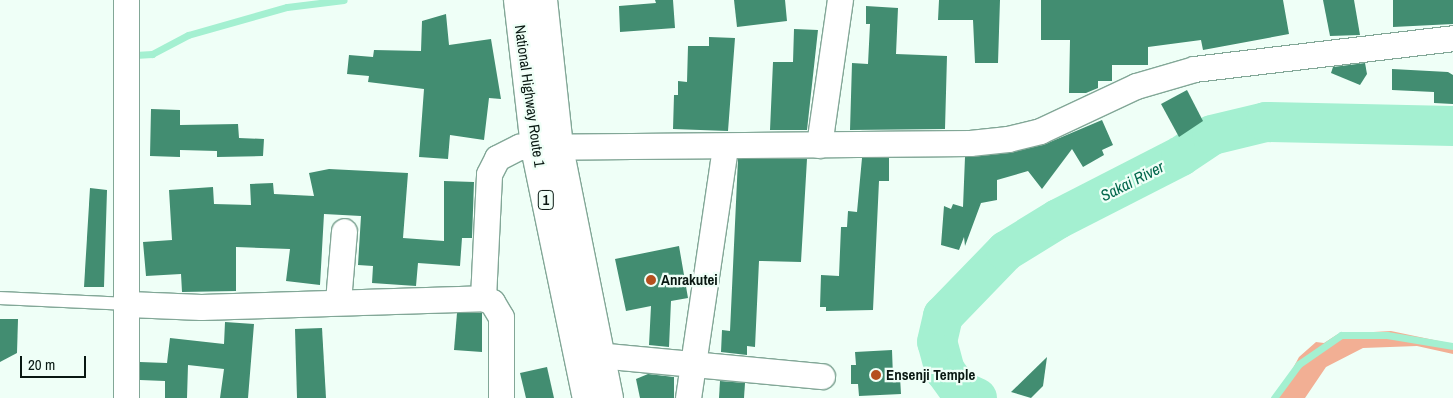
<!DOCTYPE html>
<html>
<head>
<meta charset="utf-8">
<style>
	body { margin:0 }
	#map { position:relative; width:1453px; height:398px; overflow:hidden; background:#effff7; font-family:"Archivo Narrow",sans-serif }
	div>[style] { position:absolute }
	[style*='--x'] { left:calc(var(--x)*1px); top:calc(var(--y)*1px); width:calc(var(--w)*1px); rotate:calc(var(--a)*1deg) }
	.forest>* { inset:0; background:#f2af94 }
	.stream>* { height:7px; margin:-3.5px; padding:0 3.5px; transform-origin:3.5px; border-radius:3.5px; background:#a4f0d1 }
	.river>* { height:40px; margin:-20px; padding:0 20px; transform-origin:20px; border-radius:20px; background:#a4f0d1 }
	.building>* { inset:0; background:#428d71 }
	.roads { filter:drop-shadow(1px 0 #82a797) drop-shadow(-1px 0 #82a797) drop-shadow(0 1px #82a797) drop-shadow(0 -1px #82a797) }
	.service>* { height:12px; margin:-6px; padding:0 6px; transform-origin:6px; border-radius:6px; background:#fff }
	.minor>* { height:25px; margin:-12.5px; padding:0 12.5px; transform-origin:12.5px; border-radius:12.5px; background:#fff }
	.trunk>* { height:28px; margin:-14px; padding:0 14px; transform-origin:14px; border-radius:14px; background:#fff }
	.dots>* { width:14px; height:14px; translate:-50% -50%; box-sizing:border-box; border:2px solid #effff7; border-radius:50% }
	span { translate:-50% -50%; white-space:nowrap; text-align:center; line-height:1.15; -webkit-text-stroke:4.5px #effff7; paint-order:stroke }
	.shield-label span { padding:1px 4px; background:#effff7; border:1px solid; border-radius:4px; -webkit-text-stroke-width:0 }
	.shield-label { font-size:14px; color:#091812; font-weight:700 }
	.street-label { font-size:15px; color:#091812 }
	.poi-label { font-size:15px; color:#091812; font-weight:700 }
	.left { translate:0 -50%; text-align:left }
	.water-label { font-size:16px; color:#03684d; font-style:italic }
	.scale { position:absolute; left:20px; top:356px; width:66px; height:22px; box-sizing:border-box; border:2px solid #091812; border-top:0; padding-left:6px; font-size:15px; line-height:18px; white-space:nowrap; color:#091812; -webkit-text-stroke:4px #effff7; paint-order:stroke }
</style>
</head>
<body>
<div id="map">
	<div class="forest">
		<div style="clip-path:polygon(1391px 331px,1453px 344px,1453px 354px,1417px 346px,1363px 348px,1326px 367px,1305px 398px,1277px 398px,1299px 357px,1316px 342px,1324px 343px,1338px 334px)"></div>
	</div>
	<div class="stream">
		<div style="--x:135;--y:55;--w:17;--a:-3"></div>
		<div style="--x:152;--y:54;--w:41;--a:-27.8"></div>
		<div style="--x:188;--y:35;--w:103;--a:-15.8"></div>
		<div style="--x:287;--y:7;--w:57;--a:-7"></div>
		<div style="--x:1274;--y:398;--w:42;--a:-53.7"></div>
		<div style="--x:1299;--y:364;--w:51;--a:-34.6"></div>
		<div style="--x:1341;--y:335;--w:46;--a:0"></div>
		<div style="--x:1387;--y:335;--w:67;--a:9.5"></div>
	</div>
	<div class="river">
		<div style="--x:977;--y:398;--w:20;--a:-156"></div>
		<div style="--x:959;--y:390;--w:24;--a:-126"></div>
		<div style="--x:945;--y:371;--w:30;--a:-105"></div>
		<div style="--x:937;--y:342;--w:27;--a:-77"></div>
		<div style="--x:943;--y:316;--w:91;--a:-45.9"></div>
		<div style="--x:1006;--y:251;--w:61;--a:-31.6"></div>
		<div style="--x:1058;--y:219;--w:138;--a:-27.1"></div>
		<div style="--x:1181;--y:156;--w:37;--a:-34"></div>
		<div style="--x:1212;--y:135;--w:56;--a:-13.5"></div>
		<div style="--x:1266;--y:122;--w:187;--a:1.2"></div>
	</div>
	<div class="building">
		<div style="clip-path:polygon(655px 0,673px 0,675px 28px,620px 32px,619px 6px,656px 3px)"></div>
		<div style="clip-path:polygon(734px 0,785px 0,787px 21px,737px 27px)"></div>
		<div style="clip-path:polygon(939px 0,1000px 0,998px 63px,975px 63px,973px 20px,938px 20px)"></div>
		<div style="clip-path:polygon(1041px 0,1283px 0,1289px 34px,1203px 50px,1201px 40px,1148px 47px,1148px 65px,1112px 65px,1112px 81px,1098px 81px,1098px 88px,1086px 93px,1069px 93px,1070px 40px,1041px 40px)"></div>
		<div style="clip-path:polygon(1323px 0,1354px 0,1360px 35px,1330px 36px)"></div>
		<div style="clip-path:polygon(1393px 0,1453px 0,1453px 24px,1393px 27px)"></div>
		<div style="clip-path:polygon(866px 6px,898px 8px,896px 54px,947px 56px,945px 129px,850px 130px,852px 63px,868px 64px,870px 24px,866px 24px)"></div>
		<div style="clip-path:polygon(446px 14px,449px 45px,491px 39px,501px 99px,489px 98px,484px 140px,450px 135px,448px 159px,419px 157px,424px 89px,368px 82px,369px 76px,347px 74px,349px 55px,373px 57px,374px 50px,421px 51px,422px 21px)"></div>
		<div style="clip-path:polygon(794px 29px,818px 30px,807px 130px,770px 130px,773px 62px,793px 62px)"></div>
		<div style="clip-path:polygon(709px 37px,735px 38px,728px 131px,673px 129px,674px 95px,678px 95px,678px 81px,687px 82px,688px 46px,709px 46px)"></div>
		<div style="clip-path:polygon(1365px 63px,1367px 74px,1360px 85px,1331px 73px,1333px 67px)"></div>
		<div style="clip-path:polygon(1392px 69px,1448px 72px,1453px 75px,1453px 104px,1434px 103px,1434px 92px,1392px 90px)"></div>
		<div style="clip-path:polygon(1187px 90px,1203px 121px,1179px 137px,1161px 104px)"></div>
		<div style="clip-path:polygon(151px 109px,180px 110px,180px 125px,238px 124px,239px 138px,264px 139px,263px 156px,217px 157px,217px 151px,180px 150px,180px 157px,150px 156px)"></div>
		<div style="clip-path:polygon(1102px 120px,1113px 145px,1102px 150px,1104px 155px,1083px 167px,1072px 149px,1042px 189px,1028px 171px,997px 180px,997px 200px,981px 203px,965px 246px,964px 237px,959px 250px,941px 245px,944px 206px,951px 209px,953px 204px,963px 207px,965px 157px,1043px 145px)"></div>
		<div style="clip-path:polygon(862px 158px,889px 158px,889px 181px,879px 181px,873px 310px,826px 311px,826px 307px,820px 307px,821px 275px,839px 276px,841px 227px,847px 227px,848px 211px,857px 212px)"></div>
		<div style="clip-path:polygon(738px 159px,807px 159px,801px 262px,759px 261px,755px 347px,747px 346px,747px 355px,721px 352px,722px 330px,730px 331px)"></div>
		<div style="clip-path:polygon(329px 169px,408px 173px,403px 238px,444px 241px,444px 181px,474px 182px,472px 238px,462px 238px,460px 266px,418px 263px,416px 286px,372px 283px,373px 266px,358px 265px,361px 216px,324px 214px,320px 285px,286px 281px,290px 249px,236px 247px,236px 291px,182px 292px,181px 274px,146px 276px,143px 242px,172px 240px,169px 190px,213px 187px,214px 204px,251px 205px,250px 184px,273px 183px,274px 194px,314px 196px,309px 173px)"></div>
		<div style="clip-path:polygon(90px 188px,107px 190px,104px 287px,84px 287px)"></div>
		<div style="clip-path:polygon(679px 246px,688px 298px,671px 301px,669px 347px,649px 345px,651px 306px,626px 311px,615px 259px)"></div>
		<div style="clip-path:polygon(457px 313px,482px 313px,482px 352px,454px 350px)"></div>
		<div style="clip-path:polygon(0 319px,18px 319px,17px 353px,0 362px)"></div>
		<div style="clip-path:polygon(225px 322px,254px 324px,248px 398px,220px 398px,224px 369px,188px 365px,187px 398px,165px 398px,165px 381px,140px 380px,140px 362px,167px 363px,170px 338px,224px 344px)"></div>
		<div style="clip-path:polygon(322px 328px,326px 398px,297px 398px,295px 329px)"></div>
		<div style="clip-path:polygon(892px 350px,893px 377px,900px 377px,901px 394px,859px 396px,858px 384px,851px 384px,851px 365px,856px 365px,855px 352px)"></div>
		<div style="clip-path:polygon(1047px 357px,1043px 386px,1031px 398px,1011px 392px)"></div>
		<div style="clip-path:polygon(547px 367px,554px 398px,526px 398px,520px 373px)"></div>
		<div style="clip-path:polygon(648px 374px,674px 377px,674px 398px,640px 398px,636px 379px)"></div>
		<div style="clip-path:polygon(720px 381px,745px 383px,744px 398px,719px 398px)"></div>
	</div>
	<div class="roads">
		<div class="service">
			<div style="--x:0;--y:298;--w:128;--a:2.7"></div>
		</div>
		<div class="minor">
			<div style="--x:126;--y:0;--w:398;--a:90"></div>
			<div style="--x:819;--y:145;--w:147;--a:-81.8"></div>
			<div style="--x:483;--y:298;--w:10;--a:24"></div>
			<div style="--x:492;--y:302;--w:17;--a:59"></div>
			<div style="--x:501;--y:317;--w:81;--a:90"></div>
			<div style="--x:338;--y:301;--w:70;--a:-85.1"></div>
			<div style="--x:128;--y:304;--w:73;--a:2.4"></div>
			<div style="--x:201;--y:307;--w:282;--a:-1.8"></div>
			<div style="--x:483;--y:298;--w:124;--a:-87.2"></div>
			<div style="--x:489;--y:174;--w:18;--a:-63"></div>
			<div style="--x:497;--y:158;--w:25;--a:-27"></div>
			<div style="--x:519;--y:147;--w:451;--a:-0.5"></div>
			<div style="--x:970;--y:143;--w:38;--a:-6"></div>
			<div style="--x:1008;--y:139;--w:33;--a:-14"></div>
			<div style="--x:1040;--y:131;--w:106;--a:-25.1"></div>
			<div style="--x:1136;--y:86;--w:60;--a:-16.3"></div>
			<div style="--x:1194;--y:69;--w:261;--a:-6.8"></div>
			<div style="--x:598;--y:355;--w:225;--a:5.4"></div>
			<div style="--x:688;--y:398;--w:254;--a:-81.6"></div>
		</div>
		<div class="trunk">
			<div style="--x:518;--y:0;--w:149;--a:83.4"></div>
			<div style="--x:535;--y:148;--w:255;--a:78.3"></div>
			<div style="--x:543;--y:0;--w:149;--a:83.8"></div>
			<div style="--x:559;--y:148;--w:255;--a:78.7"></div>
		</div>
	</div>
	<div class="dots">
		<div style="left:651px;top:280px;background:#b5501f"></div>
		<div style="left:876px;top:375px;background:#b5501f"></div>
	</div>
	<div class="shield-label">
		<span style="left:546px;top:200px">1</span>
	</div>
	<div class="street-label">
		<span style="left:530px;top:96px;rotate:82deg">National Highway Route 1</span>
	</div>
	<div class="poi-label">
		<span class="left" style="left:661px;top:280px">Anrakutei</span>
		<span class="left" style="left:886px;top:375px">Ensenji Temple</span>
	</div>
	<div class="water-label">
		<span style="left:1132px;top:181px;rotate:-27deg">Sakai River</span>
	</div>
	<div class="scale">20 m</div>
</div>
</body>
</html>
